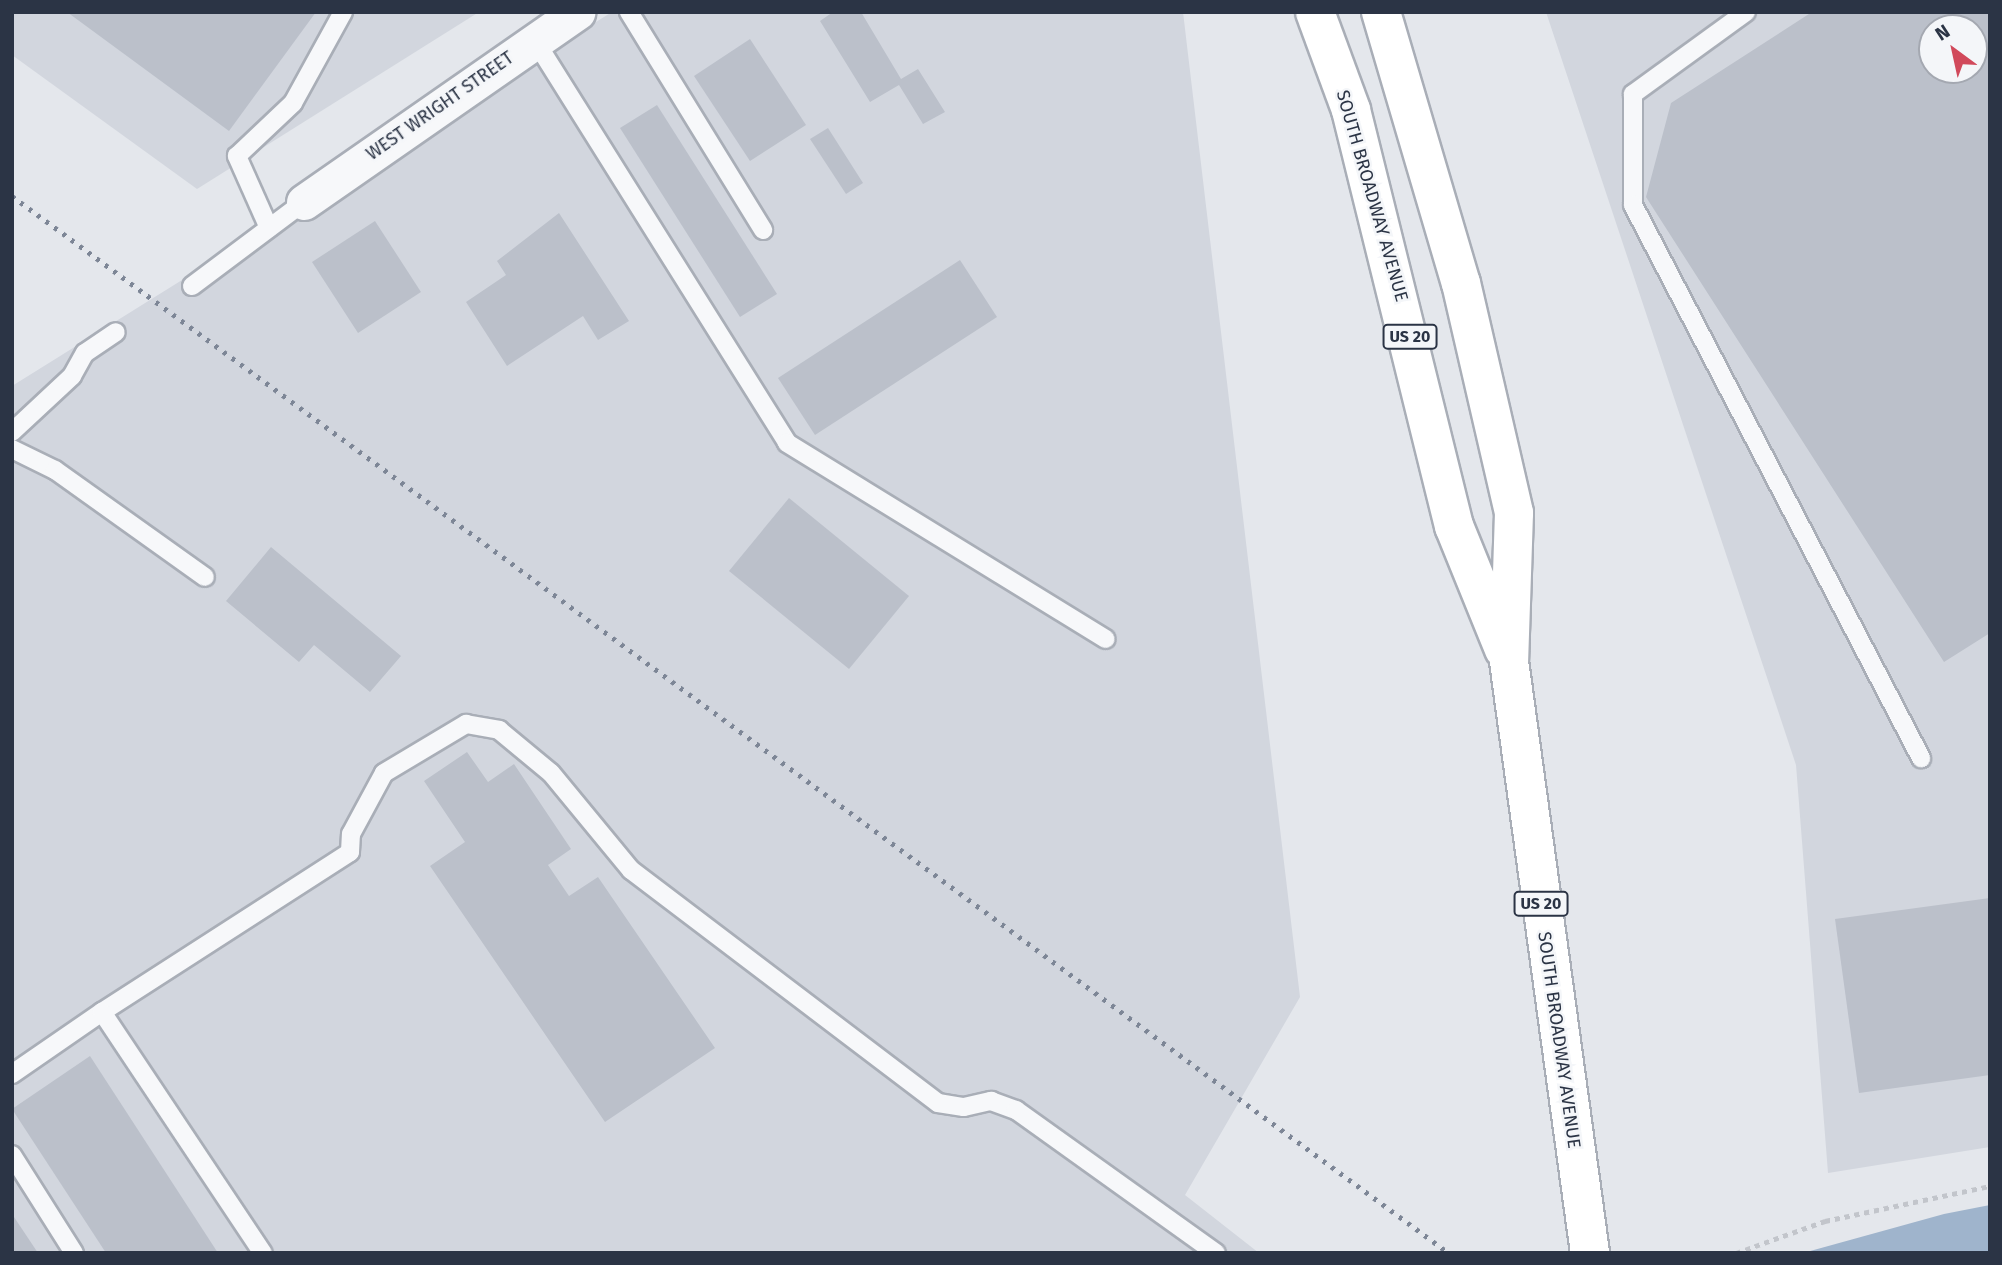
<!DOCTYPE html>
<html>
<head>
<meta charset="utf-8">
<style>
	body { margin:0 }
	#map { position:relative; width:2002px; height:1265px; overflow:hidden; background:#e4e7ec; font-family:"Fira Sans",sans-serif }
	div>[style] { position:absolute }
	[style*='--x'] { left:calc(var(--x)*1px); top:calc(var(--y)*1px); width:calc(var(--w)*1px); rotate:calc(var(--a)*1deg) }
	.built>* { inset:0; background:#d2d6de }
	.water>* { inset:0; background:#9fb4cc }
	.building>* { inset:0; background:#bbc0ca }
	.path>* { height:4.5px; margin-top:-2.25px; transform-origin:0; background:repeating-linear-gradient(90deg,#c2c5cb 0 5px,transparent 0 10px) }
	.roads { filter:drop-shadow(2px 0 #a9aeb7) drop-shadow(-2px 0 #a9aeb7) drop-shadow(0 2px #a9aeb7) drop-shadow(0 -2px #a9aeb7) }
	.service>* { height:18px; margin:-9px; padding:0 9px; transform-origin:9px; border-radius:9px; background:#f7f8fa }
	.minor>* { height:35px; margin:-17.5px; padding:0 17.5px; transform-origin:17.5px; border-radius:17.5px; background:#f7f8fa }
	.primary>* { height:38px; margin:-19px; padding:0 19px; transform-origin:19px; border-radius:19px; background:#fff }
	.rail>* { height:5px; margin-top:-2.5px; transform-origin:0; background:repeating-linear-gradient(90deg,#7d8696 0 3.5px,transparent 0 10.5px) }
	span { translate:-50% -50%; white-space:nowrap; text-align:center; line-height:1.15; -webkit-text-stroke:5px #f4f6f9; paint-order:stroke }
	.shield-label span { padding:2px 5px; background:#f4f6f9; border:2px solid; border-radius:5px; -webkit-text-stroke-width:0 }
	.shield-label { font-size:16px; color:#2b3445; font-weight:700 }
	.street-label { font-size:18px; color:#2b3445 }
	.frame { position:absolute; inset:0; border:14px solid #2b3445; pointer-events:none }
	.north { position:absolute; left:1918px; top:14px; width:70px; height:70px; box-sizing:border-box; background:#f4f6f9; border:2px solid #a4a8b1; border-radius:50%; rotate:327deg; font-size:19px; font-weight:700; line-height:28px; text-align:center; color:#2b3445 }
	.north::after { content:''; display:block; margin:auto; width:24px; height:32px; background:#d1495b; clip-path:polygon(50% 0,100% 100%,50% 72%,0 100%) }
</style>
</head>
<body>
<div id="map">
	<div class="built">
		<div style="clip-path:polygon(12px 12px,479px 12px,197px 189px,12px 55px)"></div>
		<div style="clip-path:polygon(612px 12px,1183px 12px,1300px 997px,1185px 1195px,1259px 1253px,12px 1253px,12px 386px)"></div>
		<div style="clip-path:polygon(evenodd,1546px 12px,1990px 12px,1990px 1147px,1828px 1173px,1796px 765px,1546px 12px,1932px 28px,1974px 28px,1974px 70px,1932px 70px,1932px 28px)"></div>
	</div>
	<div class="water">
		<div style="clip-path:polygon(1990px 1205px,1990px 1253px,1803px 1253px,1944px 1214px)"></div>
	</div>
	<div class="building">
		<div style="clip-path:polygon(67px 12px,316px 12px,229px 131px)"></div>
		<div style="clip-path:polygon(833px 12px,861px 12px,901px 79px,918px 69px,945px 112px,923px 124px,899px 85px,870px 102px,820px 21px)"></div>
		<div style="clip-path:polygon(evenodd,1812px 12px,1990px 12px,1990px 633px,1944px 662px,1646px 197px,1671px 103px,1812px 12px,1932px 28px,1974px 28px,1974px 70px,1932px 70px,1932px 28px)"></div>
		<div style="clip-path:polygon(750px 39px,806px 125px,750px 161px,694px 76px)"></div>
		<div style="clip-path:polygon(657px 105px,777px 294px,740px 317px,620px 128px)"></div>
		<div style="clip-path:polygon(828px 128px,863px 183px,846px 194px,810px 139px)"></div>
		<div style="clip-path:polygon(559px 213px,629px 321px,598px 340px,583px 316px,507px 366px,466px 302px,506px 275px,497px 261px)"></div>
		<div style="clip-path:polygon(375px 221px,421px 292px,358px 333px,312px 262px)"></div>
		<div style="clip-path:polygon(960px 260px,997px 317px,815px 435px,778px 378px)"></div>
		<div style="clip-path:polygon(789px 498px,909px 596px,849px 669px,729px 571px)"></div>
		<div style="clip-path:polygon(271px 547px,401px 656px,370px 692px,314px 645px,299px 662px,226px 601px)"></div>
		<div style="clip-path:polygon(467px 752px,488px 782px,514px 764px,571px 849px,548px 865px,569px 896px,598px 877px,715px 1048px,605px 1122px,430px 866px,465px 842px,424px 781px)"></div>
		<div style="clip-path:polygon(1990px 898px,1990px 1075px,1859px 1093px,1835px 919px)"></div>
		<div style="clip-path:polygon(90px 1056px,218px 1253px,106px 1253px,12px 1109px)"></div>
		<div style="clip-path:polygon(12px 1214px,38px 1253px,12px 1253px)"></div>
	</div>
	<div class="path">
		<div style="--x:1736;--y:1253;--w:95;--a:-19.8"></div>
		<div style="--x:1825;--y:1221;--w:169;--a:-12"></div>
	</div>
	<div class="roads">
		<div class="service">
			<div style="--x:629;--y:12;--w:256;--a:58.4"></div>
			<div style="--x:1746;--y:12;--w:140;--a:144"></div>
			<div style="--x:1633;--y:94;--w:111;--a:90"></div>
			<div style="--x:1633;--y:205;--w:624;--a:62.49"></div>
			<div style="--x:534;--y:39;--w:477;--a:57.9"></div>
			<div style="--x:787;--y:443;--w:374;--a:31.6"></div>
			<div style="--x:269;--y:228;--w:79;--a:-114"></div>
			<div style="--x:237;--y:156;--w:77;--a:-43.4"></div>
			<div style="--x:293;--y:103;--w:104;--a:-61.2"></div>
			<div style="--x:192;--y:286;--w:140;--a:-36.9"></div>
			<div style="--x:12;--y:432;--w:82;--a:-43"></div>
			<div style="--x:72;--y:376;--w:26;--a:-61"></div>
			<div style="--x:85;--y:353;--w:37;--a:-34"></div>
			<div style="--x:12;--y:449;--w:48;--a:26"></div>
			<div style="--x:55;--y:470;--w:184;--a:35.5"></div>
			<div style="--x:102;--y:1012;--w:295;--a:-32.8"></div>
			<div style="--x:350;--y:852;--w:18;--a:-87"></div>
			<div style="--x:351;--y:834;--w:69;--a:-61.6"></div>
			<div style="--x:384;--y:773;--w:96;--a:-30.9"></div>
			<div style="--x:466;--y:724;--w:34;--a:10"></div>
			<div style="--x:499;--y:730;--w:67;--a:39.6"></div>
			<div style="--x:551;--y:773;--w:126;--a:50.5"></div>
			<div style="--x:631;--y:870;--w:385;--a:37.2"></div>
			<div style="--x:938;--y:1103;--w:26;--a:9"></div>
			<div style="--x:964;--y:1107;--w:28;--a:-13"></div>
			<div style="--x:991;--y:1101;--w:27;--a:20"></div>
			<div style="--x:1016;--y:1110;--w:246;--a:35.6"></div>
			<div style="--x:12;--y:1074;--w:109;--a:-34.6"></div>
			<div style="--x:102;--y:1012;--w:290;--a:56.3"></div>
			<div style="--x:12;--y:1155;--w:116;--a:57.7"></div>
		</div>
		<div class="minor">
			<div style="--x:304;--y:202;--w:333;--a:-34.8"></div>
		</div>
		<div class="primary">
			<div style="--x:1315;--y:12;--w:104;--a:69.8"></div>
			<div style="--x:1351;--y:110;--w:429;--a:76.1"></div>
			<div style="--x:1454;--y:526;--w:133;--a:67.9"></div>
			<div style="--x:1381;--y:12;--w:283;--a:73.6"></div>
			<div style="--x:1461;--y:283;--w:236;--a:77"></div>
			<div style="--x:1514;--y:513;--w:148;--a:91.9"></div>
			<div style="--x:1509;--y:661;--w:598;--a:82.21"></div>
		</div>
	</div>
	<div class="rail">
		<div style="--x:12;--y:196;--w:1784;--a:36.34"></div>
	</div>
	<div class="shield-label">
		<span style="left:1410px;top:337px">US 20</span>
		<span style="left:1541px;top:904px">US 20</span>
	</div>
	<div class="street-label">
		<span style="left:440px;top:106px;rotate:-35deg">WEST WRIGHT STREET</span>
		<span style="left:1372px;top:196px;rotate:74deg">SOUTH BROADWAY AVENUE</span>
		<span style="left:1559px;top:1040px;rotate:82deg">SOUTH BROADWAY AVENUE</span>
	</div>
	<div class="frame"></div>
	<div class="north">N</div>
</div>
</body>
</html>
